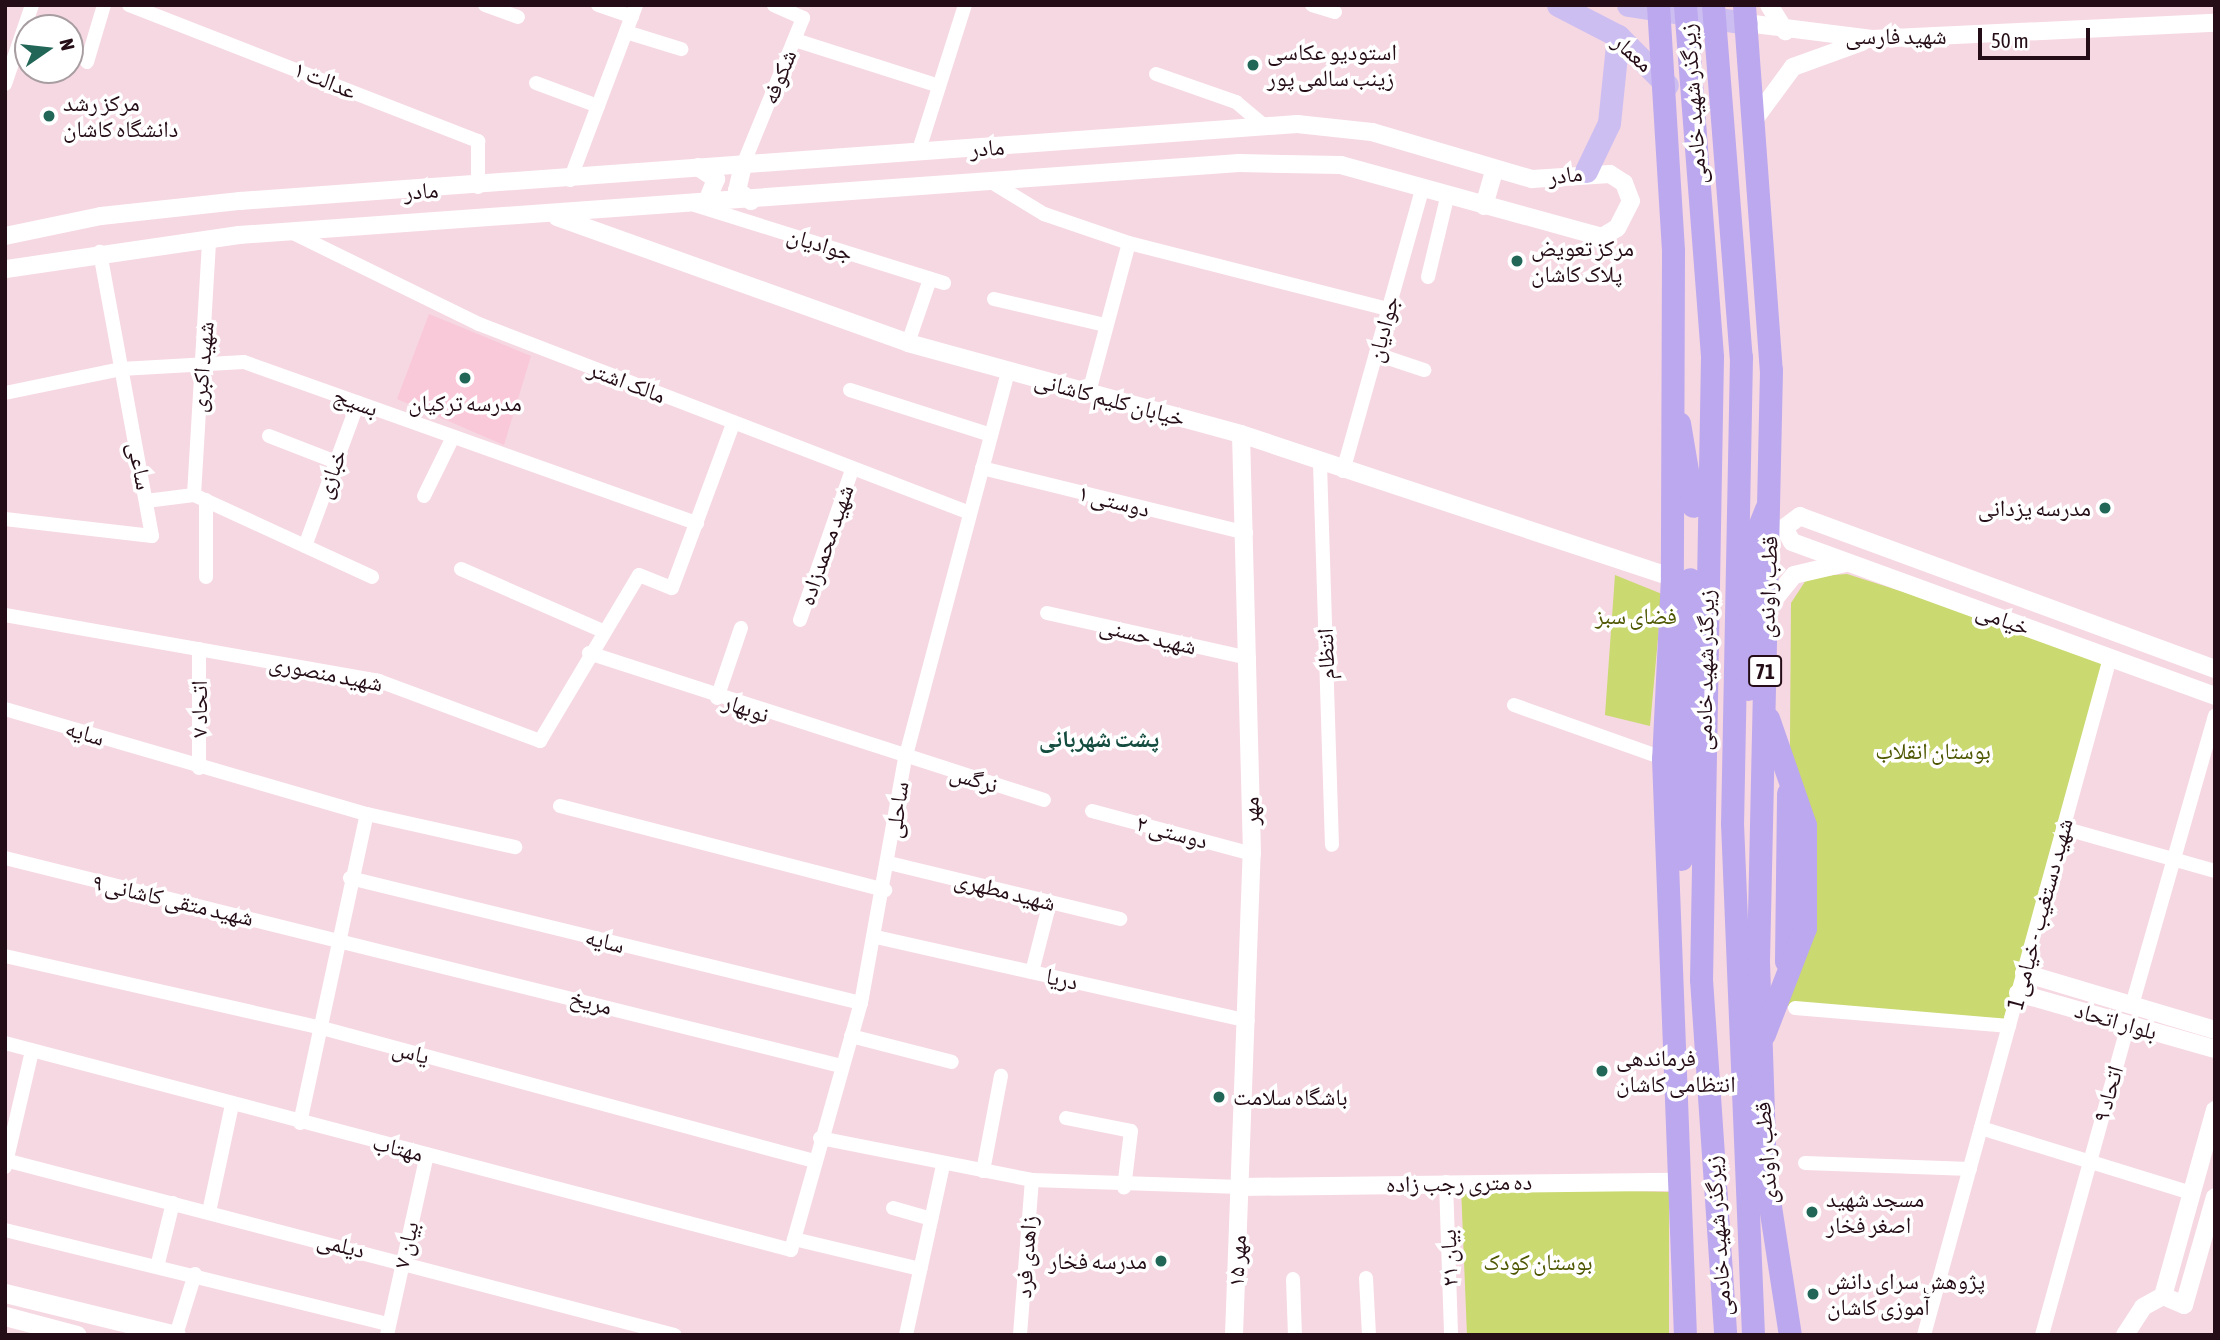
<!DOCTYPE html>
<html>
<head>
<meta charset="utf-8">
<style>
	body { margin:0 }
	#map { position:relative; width:2220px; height:1340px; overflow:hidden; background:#f6d8e2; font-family:"Asap Condensed","Noto Naskh Arabic",sans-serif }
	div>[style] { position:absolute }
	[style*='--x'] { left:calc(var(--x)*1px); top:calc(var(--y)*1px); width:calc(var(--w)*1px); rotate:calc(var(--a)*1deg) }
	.built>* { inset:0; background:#f9c8d9 }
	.green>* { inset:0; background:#cad970 }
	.minor>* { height:14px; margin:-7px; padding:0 7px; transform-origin:7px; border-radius:7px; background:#fff }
	.tertiary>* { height:18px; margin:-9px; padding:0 9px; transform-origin:9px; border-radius:9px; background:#fff }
	.secondary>* { height:19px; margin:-9.5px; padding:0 9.5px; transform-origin:9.5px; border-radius:9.5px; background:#fff }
	.primary>* { height:23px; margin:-11.5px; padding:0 11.5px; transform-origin:11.5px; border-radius:11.5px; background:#cdbef2 }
	.trunk>* { height:23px; margin:-11.5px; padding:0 11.5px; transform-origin:11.5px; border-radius:11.5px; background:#bca8ee }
	.dots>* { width:19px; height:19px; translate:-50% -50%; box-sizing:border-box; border:4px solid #fff; border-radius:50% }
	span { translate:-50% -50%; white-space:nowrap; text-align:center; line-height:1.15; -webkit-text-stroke:7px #fff; paint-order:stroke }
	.shield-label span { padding:2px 5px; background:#fff; border:2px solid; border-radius:5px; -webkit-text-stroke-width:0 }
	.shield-label { font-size:21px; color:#250d17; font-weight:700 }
	.street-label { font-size:23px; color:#250d17 }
	.poi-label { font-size:23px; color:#250d17 }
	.left { translate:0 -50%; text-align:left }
	.right { translate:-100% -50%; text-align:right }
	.park-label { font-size:23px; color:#4e5600 }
	.neighbourhood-label { font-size:24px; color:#154c40; font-weight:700 }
	.frame { position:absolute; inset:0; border:7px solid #250d17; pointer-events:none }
	.north { position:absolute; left:14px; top:14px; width:70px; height:70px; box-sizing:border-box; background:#fff; border:2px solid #a89ea2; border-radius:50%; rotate:76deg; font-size:19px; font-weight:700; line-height:28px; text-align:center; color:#250d17 }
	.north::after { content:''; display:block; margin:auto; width:24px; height:32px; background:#226657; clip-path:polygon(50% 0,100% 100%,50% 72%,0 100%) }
	.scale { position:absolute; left:1978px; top:28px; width:112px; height:32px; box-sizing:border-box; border:4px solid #250d17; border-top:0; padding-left:9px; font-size:21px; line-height:24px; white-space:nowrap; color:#250d17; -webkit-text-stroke:5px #fff; paint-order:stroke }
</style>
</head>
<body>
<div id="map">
	<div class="built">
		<div style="clip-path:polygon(429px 314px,531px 356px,504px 445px,397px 399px)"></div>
	</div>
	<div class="green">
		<div style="clip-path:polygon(1847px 574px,2110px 658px,2000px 1032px,1788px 1006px,1791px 603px,1808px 577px)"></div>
		<div style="clip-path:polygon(1615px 575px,1662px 594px,1650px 726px,1605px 715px)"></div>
		<div style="clip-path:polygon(1461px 1187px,1669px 1192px,1669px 1335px,1467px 1335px)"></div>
	</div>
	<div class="minor">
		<div style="--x:129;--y:5;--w:375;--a:21.3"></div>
		<div style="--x:478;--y:141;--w:46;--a:90"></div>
		<div style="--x:485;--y:5;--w:35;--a:20"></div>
		<div style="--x:598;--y:5;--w:36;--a:19"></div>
		<div style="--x:1312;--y:5;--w:24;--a:17"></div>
		<div style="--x:626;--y:32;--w:58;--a:17.2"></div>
		<div style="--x:795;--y:40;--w:151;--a:17.7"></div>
		<div style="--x:87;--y:62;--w:59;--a:-73.4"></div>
		<div style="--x:1156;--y:74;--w:85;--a:19.3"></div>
		<div style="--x:1236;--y:102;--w:39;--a:40"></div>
		<div style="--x:536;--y:83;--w:66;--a:20.4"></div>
		<div style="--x:5;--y:84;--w:83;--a:-71.1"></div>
		<div style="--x:918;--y:153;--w:155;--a:-72.4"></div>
		<div style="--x:743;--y:165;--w:159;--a:-67.8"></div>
		<div style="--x:803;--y:18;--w:32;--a:-156"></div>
		<div style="--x:570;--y:180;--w:187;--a:-69.3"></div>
		<div style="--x:993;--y:183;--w:60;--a:31.3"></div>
		<div style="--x:1044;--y:214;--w:90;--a:18.8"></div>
		<div style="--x:1129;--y:243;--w:267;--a:14.3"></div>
		<div style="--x:695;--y:205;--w:261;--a:17.4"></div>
		<div style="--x:293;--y:233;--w:207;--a:26.1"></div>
		<div style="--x:479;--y:324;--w:526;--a:21.05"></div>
		<div style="--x:1428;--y:277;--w:85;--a:-76.5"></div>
		<div style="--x:994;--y:299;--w:114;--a:13.2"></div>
		<div style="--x:908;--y:343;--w:68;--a:-71"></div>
		<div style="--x:1376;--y:354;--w:51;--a:18.4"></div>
		<div style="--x:850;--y:390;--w:148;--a:17.7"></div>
		<div style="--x:1089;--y:392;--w:154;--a:-75"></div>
		<div style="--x:5;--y:393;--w:118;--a:-11.7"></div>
		<div style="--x:121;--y:369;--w:123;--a:-3.3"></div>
		<div style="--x:244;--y:362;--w:481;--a:19.6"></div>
		<div style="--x:269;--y:436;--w:72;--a:21.2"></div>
		<div style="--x:1320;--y:464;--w:381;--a:88.2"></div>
		<div style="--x:982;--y:468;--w:272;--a:13.8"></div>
		<div style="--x:1343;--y:471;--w:295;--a:-74.3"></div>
		<div style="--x:194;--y:495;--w:256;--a:-86.6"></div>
		<div style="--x:424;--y:496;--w:66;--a:-63.8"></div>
		<div style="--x:146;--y:501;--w:48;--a:-7.1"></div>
		<div style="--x:194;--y:495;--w:196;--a:24.7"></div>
		<div style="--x:5;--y:519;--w:148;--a:6.6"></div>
		<div style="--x:152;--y:536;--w:289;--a:-100.4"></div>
		<div style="--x:305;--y:546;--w:153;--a:-69.7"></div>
		<div style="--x:461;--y:569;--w:155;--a:23.6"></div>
		<div style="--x:206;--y:577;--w:77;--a:-90"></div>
		<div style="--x:1047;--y:613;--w:207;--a:12.6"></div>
		<div style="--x:5;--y:615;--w:380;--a:10"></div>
		<div style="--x:379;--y:681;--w:172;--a:20.4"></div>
		<div style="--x:540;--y:741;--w:193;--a:-59.2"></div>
		<div style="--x:639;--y:575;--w:35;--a:22"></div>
		<div style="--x:672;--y:588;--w:175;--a:-69.6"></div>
		<div style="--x:800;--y:620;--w:159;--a:-70.9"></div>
		<div style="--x:199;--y:649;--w:119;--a:90"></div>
		<div style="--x:589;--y:653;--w:478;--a:17.9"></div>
		<div style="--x:717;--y:698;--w:74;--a:-71.1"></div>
		<div style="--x:1514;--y:705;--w:158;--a:19.6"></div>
		<div style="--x:5;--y:709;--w:377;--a:16.2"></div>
		<div style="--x:367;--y:814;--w:152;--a:12.6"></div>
		<div style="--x:560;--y:806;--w:336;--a:14.5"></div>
		<div style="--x:1092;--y:811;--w:166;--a:15"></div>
		<div style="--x:2063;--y:828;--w:158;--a:15.8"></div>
		<div style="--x:5;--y:858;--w:861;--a:13.97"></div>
		<div style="--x:889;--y:863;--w:238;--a:13.6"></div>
		<div style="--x:350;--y:878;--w:526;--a:13.75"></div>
		<div style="--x:876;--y:937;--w:381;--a:12.7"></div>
		<div style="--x:5;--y:956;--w:325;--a:12.8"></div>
		<div style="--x:322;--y:1028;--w:510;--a:15.13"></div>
		<div style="--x:1032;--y:972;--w:72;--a:-75.6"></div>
		<div style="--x:2132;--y:1005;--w:301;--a:-74"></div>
		<div style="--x:1795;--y:1008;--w:215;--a:4.8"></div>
		<div style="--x:851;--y:1036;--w:104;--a:14.4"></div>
		<div style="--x:5;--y:1043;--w:813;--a:14.75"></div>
		<div style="--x:791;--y:1250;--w:257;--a:-74.2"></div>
		<div style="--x:861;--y:1003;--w:248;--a:-79.8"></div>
		<div style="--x:905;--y:759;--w:400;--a:-75.1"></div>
		<div style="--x:1066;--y:1118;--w:66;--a:11.3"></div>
		<div style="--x:1131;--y:1131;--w:57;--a:97"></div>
		<div style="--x:300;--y:1123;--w:316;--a:-77.8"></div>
		<div style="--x:1981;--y:1128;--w:220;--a:17.2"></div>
		<div style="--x:820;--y:1138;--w:216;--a:11.2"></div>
		<div style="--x:1032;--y:1180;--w:209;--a:1.9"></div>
		<div style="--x:5;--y:1160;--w:692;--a:14.64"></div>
		<div style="--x:1805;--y:1163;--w:165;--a:2.1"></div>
		<div style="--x:5;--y:1167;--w:119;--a:-76.9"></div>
		<div style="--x:983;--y:1171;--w:97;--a:-79.3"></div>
		<div style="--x:1446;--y:1182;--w:153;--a:88.1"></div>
		<div style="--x:893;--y:1208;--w:40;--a:16"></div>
		<div style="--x:209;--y:1212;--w:109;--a:-77.9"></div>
		<div style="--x:5;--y:1230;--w:395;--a:13.8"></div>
		<div style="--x:794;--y:1239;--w:130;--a:13.4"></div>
		<div style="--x:157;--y:1267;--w:66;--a:-76"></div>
		<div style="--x:1366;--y:1278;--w:57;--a:87"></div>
		<div style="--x:1293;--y:1279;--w:56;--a:88"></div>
		<div style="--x:176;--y:1335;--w:64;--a:-72.7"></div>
		<div style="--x:387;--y:1335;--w:184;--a:-77.5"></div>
		<div style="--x:906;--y:1335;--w:173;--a:-77.7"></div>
		<div style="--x:1020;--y:1335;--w:155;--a:-85.6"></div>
		<div style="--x:1924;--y:1335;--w:702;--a:-74.64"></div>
		<div style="--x:2042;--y:1335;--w:323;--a:-74.5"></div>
	</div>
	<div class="tertiary">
		<div style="--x:1769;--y:5;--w:31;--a:58"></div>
		<div style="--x:1746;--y:23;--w:127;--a:7.2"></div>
		<div style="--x:1872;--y:39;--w:343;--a:-2.7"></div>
		<div style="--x:1754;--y:120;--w:66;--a:-53.7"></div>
		<div style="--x:1793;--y:67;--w:73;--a:-19.9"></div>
		<div style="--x:743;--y:165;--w:26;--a:103"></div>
		<div style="--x:737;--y:190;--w:18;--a:38"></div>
		<div style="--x:698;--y:167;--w:22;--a:34"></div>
		<div style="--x:716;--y:179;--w:27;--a:112"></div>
		<div style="--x:1484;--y:206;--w:35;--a:-74"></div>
		<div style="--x:557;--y:217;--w:373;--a:19.7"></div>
		<div style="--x:908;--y:343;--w:345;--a:15.3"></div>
		<div style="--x:1241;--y:434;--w:454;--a:18.4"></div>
		<div style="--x:5;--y:236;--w:98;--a:-11.8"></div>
		<div style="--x:101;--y:216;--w:140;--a:-6.2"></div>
		<div style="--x:240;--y:201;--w:1060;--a:-4.17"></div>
		<div style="--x:1297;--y:124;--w:75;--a:6.1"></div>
		<div style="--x:1372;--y:132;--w:167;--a:16.4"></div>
		<div style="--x:1532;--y:179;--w:78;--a:-3.7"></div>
		<div style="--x:1610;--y:174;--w:17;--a:33"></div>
		<div style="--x:1624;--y:183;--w:19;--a:69"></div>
		<div style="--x:1631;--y:201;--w:30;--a:117"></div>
		<div style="--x:1617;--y:228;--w:17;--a:149"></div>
		<div style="--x:1602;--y:237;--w:271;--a:-164.6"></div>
		<div style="--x:1341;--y:165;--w:102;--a:-178.9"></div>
		<div style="--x:1239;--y:163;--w:1003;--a:175.88"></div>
		<div style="--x:239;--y:235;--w:236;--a:171.7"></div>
		<div style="--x:1768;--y:607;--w:41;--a:-50.9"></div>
		<div style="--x:1794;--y:575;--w:52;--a:-13.2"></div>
		<div style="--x:2215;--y:669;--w:442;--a:-159.8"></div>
		<div style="--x:1800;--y:516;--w:20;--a:143"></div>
		<div style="--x:1784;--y:528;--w:16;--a:60"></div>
		<div style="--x:1792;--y:542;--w:450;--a:20"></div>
		<div style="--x:2024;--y:973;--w:199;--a:16.6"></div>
		<div style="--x:2018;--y:993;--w:205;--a:15.9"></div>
		<div style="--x:1241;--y:1187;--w:435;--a:-0.7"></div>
		<div style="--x:2163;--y:1296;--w:193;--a:-74.4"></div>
		<div style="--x:2163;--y:1296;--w:23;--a:23"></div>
		<div style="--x:2184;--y:1305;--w:112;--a:-74"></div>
		<div style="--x:1234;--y:1335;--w:481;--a:-87.9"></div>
		<div style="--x:1252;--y:854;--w:420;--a:-91.5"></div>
		<div style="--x:2125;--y:1335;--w:33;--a:-57"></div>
		<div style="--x:2143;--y:1307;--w:23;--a:-29"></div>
	</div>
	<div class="secondary">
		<div style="--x:5;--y:1293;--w:176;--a:13.8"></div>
		<div style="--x:5;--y:1316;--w:74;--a:14.8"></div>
	</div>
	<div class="primary">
		<div style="--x:1558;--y:5;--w:68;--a:27.3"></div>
		<div style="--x:1618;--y:36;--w:69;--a:45"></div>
		<div style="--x:1628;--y:5;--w:119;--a:8.7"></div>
		<div style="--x:1586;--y:171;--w:53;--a:-64.4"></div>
		<div style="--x:1609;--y:123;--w:87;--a:-84.1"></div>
	</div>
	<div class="trunk">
		<div style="--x:1658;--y:5;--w:246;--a:86.5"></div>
		<div style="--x:1673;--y:251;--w:326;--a:90.2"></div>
		<div style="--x:1672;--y:577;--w:181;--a:92.8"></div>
		<div style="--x:1663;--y:758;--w:577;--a:87.82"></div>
		<div style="--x:1685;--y:5;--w:353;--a:85.6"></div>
		<div style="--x:1712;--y:357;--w:622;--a:91.01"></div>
		<div style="--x:1701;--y:979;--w:357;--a:86.1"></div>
		<div style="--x:1713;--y:5;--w:353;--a:85.5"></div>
		<div style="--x:1741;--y:357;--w:466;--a:91.1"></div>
		<div style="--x:1732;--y:823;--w:512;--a:87.65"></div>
		<div style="--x:1744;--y:5;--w:366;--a:85.8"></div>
		<div style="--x:1771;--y:370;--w:592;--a:91.26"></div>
		<div style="--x:1758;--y:962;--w:212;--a:88.1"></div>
		<div style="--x:1765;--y:1174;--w:163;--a:81.2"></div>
		<div style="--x:1679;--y:423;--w:84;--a:80.4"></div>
		<div style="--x:1748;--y:689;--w:148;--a:-88.1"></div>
		<div style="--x:1753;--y:541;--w:35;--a:-68"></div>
		<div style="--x:1681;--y:859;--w:280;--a:-88.2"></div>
		<div style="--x:1786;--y:961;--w:168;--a:-89.3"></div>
		<div style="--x:1764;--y:1034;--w:114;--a:-68.9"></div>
		<div style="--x:1805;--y:928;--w:103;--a:-90"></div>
		<div style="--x:1805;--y:825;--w:113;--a:-109.1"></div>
	</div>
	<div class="dots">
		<div style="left:1253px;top:65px;background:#226657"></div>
		<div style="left:49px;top:116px;background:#226657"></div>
		<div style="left:1517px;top:261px;background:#226657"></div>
		<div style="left:465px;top:378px;background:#226657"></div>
		<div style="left:2105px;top:508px;background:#226657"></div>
		<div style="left:1602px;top:1071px;background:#226657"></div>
		<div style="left:1219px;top:1097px;background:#226657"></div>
		<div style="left:1812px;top:1212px;background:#226657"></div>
		<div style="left:1161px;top:1261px;background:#226657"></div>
		<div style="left:1813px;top:1294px;background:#226657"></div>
	</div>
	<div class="shield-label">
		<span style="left:1765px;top:671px">71</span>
	</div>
	<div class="street-label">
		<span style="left:1896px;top:36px">شهید فارسی</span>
		<span style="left:1633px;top:53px;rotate:42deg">معمار</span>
		<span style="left:779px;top:77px;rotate:-68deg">شکوفه</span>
		<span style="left:325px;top:80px;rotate:22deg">عدالت ۱</span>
		<span style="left:1693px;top:104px;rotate:-94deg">زیرگذر شهید خادمی</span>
		<span style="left:987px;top:148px;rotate:-4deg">مادر</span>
		<span style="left:1565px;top:175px;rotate:-7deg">مادر</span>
		<span style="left:421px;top:191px;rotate:-4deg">مادر</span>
		<span style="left:820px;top:244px;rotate:17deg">جوادیان</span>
		<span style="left:1383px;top:329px;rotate:-75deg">جوادیان</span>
		<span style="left:202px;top:367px;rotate:-85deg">شهید اکبری</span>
		<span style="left:627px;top:382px;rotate:21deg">مالک اشتر</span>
		<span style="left:1110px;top:399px;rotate:15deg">خیابان کلیم کاشانی</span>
		<span style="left:356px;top:402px;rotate:20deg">بسیج</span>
		<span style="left:140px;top:466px;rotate:79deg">ساعی</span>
		<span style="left:331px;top:474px;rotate:-70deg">خبازی</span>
		<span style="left:1114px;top:501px;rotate:14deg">دوستی ۱</span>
		<span style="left:826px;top:545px;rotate:-71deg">شهید محمدزاده</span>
		<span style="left:1768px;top:587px;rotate:-88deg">قطب راوندی</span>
		<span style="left:2003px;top:619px;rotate:20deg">خیامی</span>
		<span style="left:1148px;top:636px;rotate:13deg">شهید حسنی</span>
		<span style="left:1326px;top:654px;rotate:-92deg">انتظام</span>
		<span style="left:1705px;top:670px;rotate:-89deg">زیرگذر شهید خادمی</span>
		<span style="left:326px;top:673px;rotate:11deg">شهید منصوری</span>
		<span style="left:746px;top:708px;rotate:19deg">نوبهار</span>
		<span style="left:199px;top:709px;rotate:-90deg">اتحاد ۷</span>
		<span style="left:85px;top:733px;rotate:17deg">سایه</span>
		<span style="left:974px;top:779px;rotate:16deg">نرگس</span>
		<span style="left:897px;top:810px;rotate:-82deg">ساحلی</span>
		<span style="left:1251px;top:811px;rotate:-91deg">مهر</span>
		<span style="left:1172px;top:832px;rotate:15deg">دوستی ۲</span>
		<span style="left:1005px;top:891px;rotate:14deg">شهید مطهری</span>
		<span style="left:173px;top:900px;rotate:13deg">شهید متقی کاشانی ۹</span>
		<span style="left:2040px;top:914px;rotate:-75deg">شهید دستغیب - خیامی 1</span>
		<span style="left:605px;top:941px;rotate:14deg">سایه</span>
		<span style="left:1062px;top:979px;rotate:12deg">دریا</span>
		<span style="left:591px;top:1002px;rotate:15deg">مریخ</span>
		<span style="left:2116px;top:1021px;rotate:16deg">بلوار اتحاد</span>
		<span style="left:411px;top:1052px;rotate:15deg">یاس</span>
		<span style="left:2108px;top:1094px;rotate:-74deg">اتحاد ۹</span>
		<span style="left:398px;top:1148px;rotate:14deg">مهتاب</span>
		<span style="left:1766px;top:1153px;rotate:-94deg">قطب راوندی</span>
		<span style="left:1459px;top:1183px;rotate:-1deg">ده متری رجب زاده</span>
		<span style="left:1718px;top:1236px;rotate:-94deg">زیرگذر شهید خادمی</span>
		<span style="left:341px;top:1245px;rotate:14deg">دیلمی</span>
		<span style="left:406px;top:1245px;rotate:-77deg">بیان ۷</span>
		<span style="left:1026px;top:1257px;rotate:-86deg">زاهدی فرد</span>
		<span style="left:1449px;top:1258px;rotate:-92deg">بیان ۲۱</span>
		<span style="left:1237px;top:1261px;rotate:-87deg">مهر ۱۵</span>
	</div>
	<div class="poi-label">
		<span class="left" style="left:1267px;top:65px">استودیو عکاسی<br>زینب سالمی پور</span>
		<span class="left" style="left:63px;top:116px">مرکز رشد<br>دانشگاه کاشان</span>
		<span class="left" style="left:1531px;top:261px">مرکز تعویض<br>پلاک کاشان</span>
		<span style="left:465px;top:403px">مدرسه ترکیان</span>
		<span class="right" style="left:2091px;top:508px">مدرسه یزدانی</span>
		<span class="left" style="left:1616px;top:1071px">فرماندهی<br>انتظامی کاشان</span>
		<span class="left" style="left:1233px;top:1097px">باشگاه سلامت</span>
		<span class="left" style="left:1826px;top:1212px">مسجد شهید<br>اصغر فخار</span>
		<span class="right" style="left:1147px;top:1261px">مدرسه فخار</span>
		<span class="left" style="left:1827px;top:1294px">پژوهش سرای دانش<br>آموزی کاشان</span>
	</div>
	<div class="park-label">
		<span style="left:1636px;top:616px">فضای سبز</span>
		<span style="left:1933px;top:751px">بوستان انقلاب</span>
		<span style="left:1538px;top:1262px">بوستان کودک</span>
	</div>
	<div class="neighbourhood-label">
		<span style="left:1099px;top:739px">پشت شهربانی</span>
	</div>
	<div class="frame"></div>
	<div class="north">N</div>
	<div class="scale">50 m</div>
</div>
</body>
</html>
